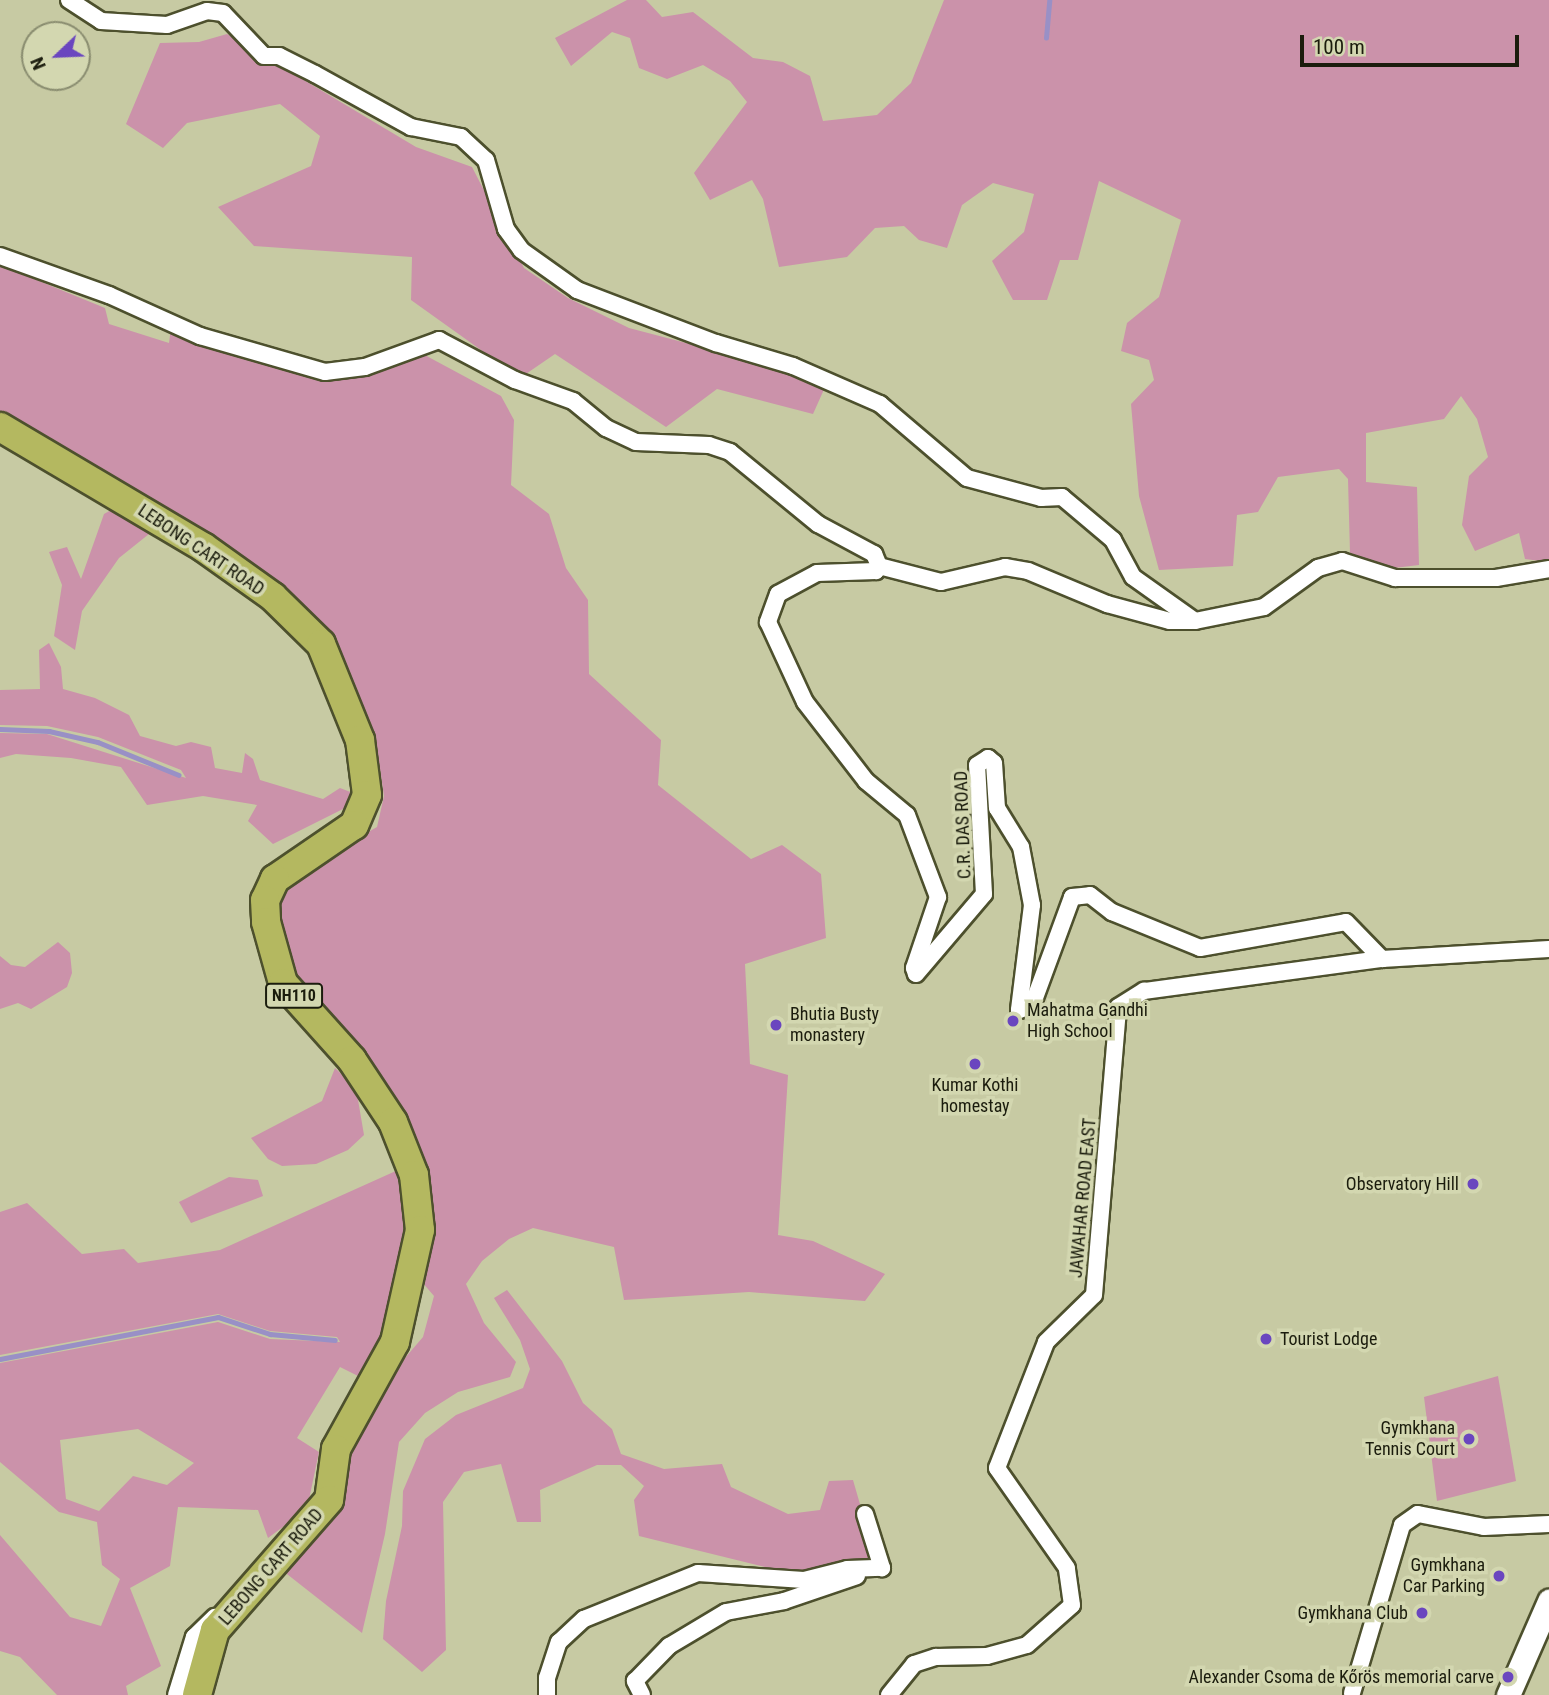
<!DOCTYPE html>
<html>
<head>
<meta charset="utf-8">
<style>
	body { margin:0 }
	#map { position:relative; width:1549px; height:1695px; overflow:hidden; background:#c7caa3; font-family:"Roboto Condensed",sans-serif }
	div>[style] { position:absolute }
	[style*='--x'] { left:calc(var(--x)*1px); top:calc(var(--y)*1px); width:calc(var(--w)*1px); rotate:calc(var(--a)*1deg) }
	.green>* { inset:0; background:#cb92aa }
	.stream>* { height:4.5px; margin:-2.25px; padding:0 2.25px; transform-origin:2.25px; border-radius:2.25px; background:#9990c6 }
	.roads { filter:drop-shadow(2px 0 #4d502d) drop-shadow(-2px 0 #4d502d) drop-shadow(0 2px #4d502d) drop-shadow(0 -2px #4d502d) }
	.minor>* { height:16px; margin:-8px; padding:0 8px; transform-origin:8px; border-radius:8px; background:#fff }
	.secondary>* { height:23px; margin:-11.5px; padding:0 11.5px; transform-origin:11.5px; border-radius:11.5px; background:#fff }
	.trunk>* { height:28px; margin:-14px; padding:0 14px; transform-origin:14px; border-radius:14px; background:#b4b860 }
	.dots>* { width:19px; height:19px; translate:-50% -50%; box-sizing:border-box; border:4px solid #d3d7b0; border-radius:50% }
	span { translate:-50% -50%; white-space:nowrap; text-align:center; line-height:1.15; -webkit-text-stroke:7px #d3d7b0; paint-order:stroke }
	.shield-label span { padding:2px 5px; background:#d3d7b0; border:2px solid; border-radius:5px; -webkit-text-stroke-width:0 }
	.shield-label { font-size:16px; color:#1b1c0d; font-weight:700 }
	.street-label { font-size:18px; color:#1b1c0d }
	.poi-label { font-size:18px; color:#1b1c0d }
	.left { translate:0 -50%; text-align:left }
	.right { translate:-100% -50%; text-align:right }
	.north { position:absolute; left:21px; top:21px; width:70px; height:70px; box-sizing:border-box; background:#d3d7b0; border:2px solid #898c6f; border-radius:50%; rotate:247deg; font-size:19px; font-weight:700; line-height:28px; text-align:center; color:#1b1c0d }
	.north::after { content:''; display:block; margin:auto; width:24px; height:32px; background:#6a46bf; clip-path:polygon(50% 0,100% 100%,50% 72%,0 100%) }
	.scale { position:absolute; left:1300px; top:35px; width:219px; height:32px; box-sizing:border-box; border:4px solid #1b1c0d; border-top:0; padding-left:9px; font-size:21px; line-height:24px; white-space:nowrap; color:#1b1c0d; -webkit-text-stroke:5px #d3d7b0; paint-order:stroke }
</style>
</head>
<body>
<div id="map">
	<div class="green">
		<div style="clip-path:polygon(627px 0,646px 0,662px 17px,693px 12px,753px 58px,783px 62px,810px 76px,823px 121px,877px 115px,911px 83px,944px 0,1549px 0,1549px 571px,1540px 561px,1525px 559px,1519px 533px,1475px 551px,1462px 525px,1469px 476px,1488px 457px,1477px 419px,1461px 396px,1444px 419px,1366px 433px,1366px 482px,1417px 487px,1419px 565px,1394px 568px,1350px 553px,1348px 479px,1339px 469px,1278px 477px,1258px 512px,1237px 515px,1233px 566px,1159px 570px,1139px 496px,1131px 404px,1154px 380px,1149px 360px,1121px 351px,1127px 323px,1159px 297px,1181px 220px,1099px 181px,1078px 260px,1060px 260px,1047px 300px,1013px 300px,992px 261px,1024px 232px,1034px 194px,993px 183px,962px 205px,947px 248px,919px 240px,904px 226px,875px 228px,847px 257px,779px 267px,763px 199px,752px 180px,710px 200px,694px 173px,747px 102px,730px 81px,703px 65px,667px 79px,639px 68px,630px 38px,612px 32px,571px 66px,555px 38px)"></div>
		<div style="clip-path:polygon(227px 34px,416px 147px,472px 167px,524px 268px,568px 298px,629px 328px,792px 371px,826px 385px,813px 414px,717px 389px,666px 427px,555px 354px,520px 378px,411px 300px,412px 257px,254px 246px,218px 207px,311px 166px,320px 136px,280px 104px,187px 123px,163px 148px,126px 124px,160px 43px,199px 42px)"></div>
		<div style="clip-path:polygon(0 265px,105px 308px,109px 324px,169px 343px,171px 328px,202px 345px,325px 379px,364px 376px,421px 353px,501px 396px,514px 420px,511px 485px,549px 514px,566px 568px,588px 600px,589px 674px,661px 740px,658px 785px,751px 859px,782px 845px,821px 874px,826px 938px,745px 964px,750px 1064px,788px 1075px,778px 1235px,813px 1241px,885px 1274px,865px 1301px,749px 1292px,624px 1300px,614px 1247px,533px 1228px,509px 1239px,482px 1261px,466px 1284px,484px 1323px,516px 1362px,510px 1377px,458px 1392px,425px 1413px,399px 1442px,385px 1534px,362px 1633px,278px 1567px,362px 1408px,423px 1337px,434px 1296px,422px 1282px,419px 1174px,294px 982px,278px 928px,280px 900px,303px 870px,377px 827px,384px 796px,377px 749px,337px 650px,320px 623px,294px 599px,0 416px)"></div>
		<div style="clip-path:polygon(120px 505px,154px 530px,119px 558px,82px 611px,75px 650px,54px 636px,62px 585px,49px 552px,67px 547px,81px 579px,104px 514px)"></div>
		<div style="clip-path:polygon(49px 643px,61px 667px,63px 689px,95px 698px,129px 715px,140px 736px,176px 746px,191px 742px,211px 747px,215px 768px,242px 773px,245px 753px,253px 759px,260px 780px,323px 799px,340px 788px,353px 793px,349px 806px,273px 844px,248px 821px,257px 805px,203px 796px,147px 805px,121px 767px,71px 758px,16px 754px,0 758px,0 733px,47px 734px,186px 778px,181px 770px,98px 737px,47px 726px,0 725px,0 690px,40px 689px,39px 650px)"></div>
		<div style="clip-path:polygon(58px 942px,70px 953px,72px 973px,67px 987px,31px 1009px,18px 1003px,0 1009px,0 956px,11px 965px,25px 967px)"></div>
		<div style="clip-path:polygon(335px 1068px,356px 1088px,364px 1135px,348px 1150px,316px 1164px,282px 1166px,268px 1159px,251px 1138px,322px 1101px)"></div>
		<div style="clip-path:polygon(evenodd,398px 1170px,405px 1198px,402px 1254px,378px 1352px,364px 1379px,340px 1367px,297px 1438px,319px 1452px,307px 1509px,268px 1538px,258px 1510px,178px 1507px,170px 1566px,130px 1588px,161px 1666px,126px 1686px,128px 1695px,57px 1695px,20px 1657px,0 1651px,0 1535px,70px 1617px,101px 1626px,120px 1579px,102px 1565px,97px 1522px,59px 1512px,0 1462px,0 1363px,218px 1322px,270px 1339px,340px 1342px,337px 1337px,270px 1331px,218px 1314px,0 1355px,0 1212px,27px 1203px,82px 1254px,124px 1249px,138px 1263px,220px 1250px,398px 1170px,138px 1429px,194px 1463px,167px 1485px,133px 1476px,99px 1511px,66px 1499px,60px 1440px,138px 1429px)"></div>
		<div style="clip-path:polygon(229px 1177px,258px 1180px,263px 1196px,191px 1223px,179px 1202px)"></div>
		<div style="clip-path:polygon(507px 1290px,562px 1361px,583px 1403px,612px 1429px,621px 1454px,664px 1469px,722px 1464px,731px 1487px,788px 1514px,820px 1510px,829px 1481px,853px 1480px,877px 1563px,802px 1576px,639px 1536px,634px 1500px,644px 1486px,621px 1465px,597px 1465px,540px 1490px,541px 1522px,517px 1522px,501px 1464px,464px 1472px,443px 1502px,446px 1650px,422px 1672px,383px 1639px,386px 1601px,402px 1526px,403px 1491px,425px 1439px,456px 1415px,523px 1388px,530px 1369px,520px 1340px,494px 1298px)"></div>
		<div style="clip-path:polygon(1498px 1376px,1516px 1481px,1437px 1501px,1424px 1397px)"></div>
	</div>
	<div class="stream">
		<div style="--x:1046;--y:38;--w:38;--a:-85"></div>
		<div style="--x:0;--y:729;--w:49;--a:2.3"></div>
		<div style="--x:49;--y:731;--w:50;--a:12.7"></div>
		<div style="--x:98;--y:742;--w:87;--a:22.2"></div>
		<div style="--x:0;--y:1359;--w:222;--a:-10.9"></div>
		<div style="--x:218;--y:1317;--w:55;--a:18.1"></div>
		<div style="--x:270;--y:1334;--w:65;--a:5.3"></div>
	</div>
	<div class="roads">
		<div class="minor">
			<div style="--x:69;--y:0;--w:38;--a:33"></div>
			<div style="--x:101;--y:21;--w:66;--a:3.5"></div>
			<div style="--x:167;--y:25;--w:42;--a:-19.3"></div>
			<div style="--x:207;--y:11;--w:16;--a:7"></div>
			<div style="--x:223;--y:13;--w:59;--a:46.4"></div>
			<div style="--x:264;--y:56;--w:15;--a:0"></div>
			<div style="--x:279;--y:56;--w:40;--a:26.6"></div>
			<div style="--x:315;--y:74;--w:110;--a:28.9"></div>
			<div style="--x:411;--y:127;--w:51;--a:11.3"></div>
			<div style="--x:461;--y:137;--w:34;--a:43"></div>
			<div style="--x:486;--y:160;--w:72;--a:73.8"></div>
			<div style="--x:506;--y:229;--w:26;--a:54"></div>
			<div style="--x:521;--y:250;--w:69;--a:35.5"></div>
			<div style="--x:577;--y:290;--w:149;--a:20.9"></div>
			<div style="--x:716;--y:343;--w:80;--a:16.6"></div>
			<div style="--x:793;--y:366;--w:95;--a:23.6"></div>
			<div style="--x:880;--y:404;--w:114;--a:40.4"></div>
			<div style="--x:967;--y:478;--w:77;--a:15.1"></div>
			<div style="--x:1041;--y:498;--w:21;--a:-3"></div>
			<div style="--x:1062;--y:497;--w:67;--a:40.1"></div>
			<div style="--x:1113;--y:540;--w:42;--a:61.6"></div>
			<div style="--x:1133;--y:577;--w:76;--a:35.4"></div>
			<div style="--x:1195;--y:621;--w:70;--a:-11.5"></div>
			<div style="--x:1264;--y:607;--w:67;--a:-35.8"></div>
			<div style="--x:1318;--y:568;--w:25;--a:-16"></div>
			<div style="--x:1342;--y:561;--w:56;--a:17.8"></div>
			<div style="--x:1395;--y:578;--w:101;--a:0"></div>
			<div style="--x:1496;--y:578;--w:54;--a:-9.6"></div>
			<div style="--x:0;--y:256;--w:116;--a:19.7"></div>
			<div style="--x:109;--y:295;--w:100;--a:24.3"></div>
			<div style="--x:200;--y:336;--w:130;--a:16.1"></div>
			<div style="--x:325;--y:372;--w:40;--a:-7.1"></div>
			<div style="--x:365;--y:367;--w:79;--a:-20"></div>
			<div style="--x:439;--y:340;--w:86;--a:27.8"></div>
			<div style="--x:515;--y:380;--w:62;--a:19.9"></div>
			<div style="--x:573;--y:401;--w:43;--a:39.3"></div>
			<div style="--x:606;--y:428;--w:33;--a:25"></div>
			<div style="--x:636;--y:442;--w:73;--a:2.4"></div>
			<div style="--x:709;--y:445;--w:22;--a:18"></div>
			<div style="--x:730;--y:452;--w:114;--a:39.3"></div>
			<div style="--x:818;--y:524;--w:64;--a:28.2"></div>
			<div style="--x:874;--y:554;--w:13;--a:67"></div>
			<div style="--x:879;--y:566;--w:6;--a:121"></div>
			<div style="--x:876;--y:571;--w:59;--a:178.1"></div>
			<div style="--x:817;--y:573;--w:44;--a:151.7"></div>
			<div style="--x:778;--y:594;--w:30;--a:110"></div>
			<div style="--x:768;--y:622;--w:88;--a:65.2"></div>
			<div style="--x:805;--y:702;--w:100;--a:52.3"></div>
			<div style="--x:866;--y:781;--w:53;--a:39.7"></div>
			<div style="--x:907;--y:815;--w:88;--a:69.3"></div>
			<div style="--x:938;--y:897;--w:75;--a:108.7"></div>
			<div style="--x:914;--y:968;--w:6;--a:72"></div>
			<div style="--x:916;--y:974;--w:105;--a:-49.6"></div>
			<div style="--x:984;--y:894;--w:129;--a:-93.1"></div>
			<div style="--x:977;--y:765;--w:13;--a:-32"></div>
			<div style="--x:988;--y:758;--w:8;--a:40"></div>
			<div style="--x:994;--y:763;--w:45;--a:86.2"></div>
			<div style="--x:997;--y:808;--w:46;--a:58.4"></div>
			<div style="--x:1021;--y:847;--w:59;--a:79.3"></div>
			<div style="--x:1032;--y:905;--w:106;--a:97.1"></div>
			<div style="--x:1019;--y:1010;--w:14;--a:-17"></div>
			<div style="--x:1032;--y:1006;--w:116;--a:-69.8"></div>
			<div style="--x:1072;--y:897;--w:18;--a:-6"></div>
			<div style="--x:1090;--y:895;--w:28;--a:38"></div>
			<div style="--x:1112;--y:912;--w:95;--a:22.2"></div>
			<div style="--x:1200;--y:948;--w:148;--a:-10.1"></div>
			<div style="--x:1346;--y:922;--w:52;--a:45.8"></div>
			<div style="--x:1382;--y:959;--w:167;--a:-3.4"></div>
			<div style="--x:879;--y:566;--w:64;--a:14.5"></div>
			<div style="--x:941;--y:582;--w:66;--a:-13.2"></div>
			<div style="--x:1005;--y:567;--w:23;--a:10"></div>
			<div style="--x:1028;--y:571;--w:86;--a:22.7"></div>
			<div style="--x:1107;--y:604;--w:65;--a:15.1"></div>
			<div style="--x:1170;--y:621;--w:22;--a:0"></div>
			<div style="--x:865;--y:1514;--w:57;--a:72.5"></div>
			<div style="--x:1352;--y:1693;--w:175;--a:-73.4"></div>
			<div style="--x:1402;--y:1525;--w:19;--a:-35"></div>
			<div style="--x:1418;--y:1514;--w:67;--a:11.1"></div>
			<div style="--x:1484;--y:1527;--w:65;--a:-2.6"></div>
			<div style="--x:176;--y:1695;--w:61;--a:-72.8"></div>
			<div style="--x:194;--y:1637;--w:29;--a:-44"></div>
			<div style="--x:547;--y:1695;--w:17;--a:-90"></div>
			<div style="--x:547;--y:1678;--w:38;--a:-72"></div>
			<div style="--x:559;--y:1642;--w:34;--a:-43"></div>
			<div style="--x:584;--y:1619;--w:123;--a:-22"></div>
			<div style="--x:698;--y:1573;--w:106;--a:3.8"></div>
			<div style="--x:804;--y:1580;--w:44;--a:-14.3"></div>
			<div style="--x:847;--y:1569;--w:35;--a:-2"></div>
			<div style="--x:642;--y:1695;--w:16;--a:-117"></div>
			<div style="--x:635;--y:1681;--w:49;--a:-45.8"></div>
			<div style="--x:669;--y:1646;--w:66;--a:-30.8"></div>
			<div style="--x:726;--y:1612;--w:59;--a:-10.7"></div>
			<div style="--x:784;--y:1601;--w:77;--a:-18.9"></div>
			<div style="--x:889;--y:1695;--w:40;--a:-51"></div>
			<div style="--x:914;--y:1664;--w:23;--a:-18"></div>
			<div style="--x:936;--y:1657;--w:51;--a:-1.1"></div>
			<div style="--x:987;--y:1656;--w:41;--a:-15.4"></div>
			<div style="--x:1027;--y:1645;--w:60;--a:-41.6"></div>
			<div style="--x:1072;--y:1605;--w:37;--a:-98"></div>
			<div style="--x:1067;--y:1568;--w:122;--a:-125"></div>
			<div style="--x:997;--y:1468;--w:135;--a:-68.7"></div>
			<div style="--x:1046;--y:1342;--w:67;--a:-44.4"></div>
			<div style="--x:1094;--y:1295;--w:289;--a:-85.2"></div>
			<div style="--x:1118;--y:1007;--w:31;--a:-32"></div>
			<div style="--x:1144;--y:991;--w:240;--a:-7.7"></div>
		</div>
		<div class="secondary">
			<div style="--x:1508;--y:1695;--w:103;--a:-66.4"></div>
		</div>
		<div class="trunk">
			<div style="--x:0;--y:427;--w:236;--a:30.6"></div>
			<div style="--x:203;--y:547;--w:86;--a:35.5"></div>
			<div style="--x:273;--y:597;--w:67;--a:44.4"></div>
			<div style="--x:321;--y:644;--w:104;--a:67.9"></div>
			<div style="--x:360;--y:740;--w:55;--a:82.7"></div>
			<div style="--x:367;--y:795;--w:33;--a:113"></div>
			<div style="--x:354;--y:825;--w:96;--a:145.6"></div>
			<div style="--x:275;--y:879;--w:23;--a:115"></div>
			<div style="--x:265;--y:900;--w:22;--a:87"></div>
			<div style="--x:266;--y:922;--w:63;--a:74.4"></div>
			<div style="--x:283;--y:983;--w:103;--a:48.1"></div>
			<div style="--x:352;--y:1060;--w:74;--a:56.5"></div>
			<div style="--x:393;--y:1122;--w:57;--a:68.4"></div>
			<div style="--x:414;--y:1175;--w:55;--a:83.8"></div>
			<div style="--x:420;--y:1230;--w:115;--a:102.6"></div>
			<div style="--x:395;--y:1342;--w:122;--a:118.9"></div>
			<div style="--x:336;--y:1449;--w:51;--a:97.8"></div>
			<div style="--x:329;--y:1500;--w:173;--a:131.2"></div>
			<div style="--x:215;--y:1630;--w:67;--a:105.5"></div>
		</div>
	</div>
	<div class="dots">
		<div style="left:1013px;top:1021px;background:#6a46bf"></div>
		<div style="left:776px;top:1025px;background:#6a46bf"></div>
		<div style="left:975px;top:1064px;background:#6a46bf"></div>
		<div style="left:1473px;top:1184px;background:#6a46bf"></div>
		<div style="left:1266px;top:1339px;background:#6a46bf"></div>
		<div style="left:1469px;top:1439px;background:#6a46bf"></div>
		<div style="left:1499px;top:1576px;background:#6a46bf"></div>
		<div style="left:1422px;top:1613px;background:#6a46bf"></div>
		<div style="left:1508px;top:1677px;background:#6a46bf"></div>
	</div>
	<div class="shield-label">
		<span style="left:294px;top:996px">NH110</span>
	</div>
	<div class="street-label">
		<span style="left:201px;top:550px;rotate:34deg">LEBONG CART ROAD</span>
		<span style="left:963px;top:825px;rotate:-92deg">C.R. DAS ROAD</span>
		<span style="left:1083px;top:1198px;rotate:-85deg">JAWAHAR ROAD EAST</span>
		<span style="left:271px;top:1567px;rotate:-49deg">LEBONG CART ROAD</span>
	</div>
	<div class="poi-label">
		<span class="left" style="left:1027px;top:1021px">Mahatma Gandhi<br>High School</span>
		<span class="left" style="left:790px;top:1025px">Bhutia Busty<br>monastery</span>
		<span style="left:975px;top:1096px">Kumar Kothi<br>homestay</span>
		<span class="right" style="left:1459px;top:1184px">Observatory Hill</span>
		<span class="left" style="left:1280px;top:1339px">Tourist Lodge</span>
		<span class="right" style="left:1455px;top:1439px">Gymkhana<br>Tennis Court</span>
		<span class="right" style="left:1485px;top:1576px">Gymkhana<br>Car Parking</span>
		<span class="right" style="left:1408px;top:1613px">Gymkhana Club</span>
		<span class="right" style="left:1494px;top:1677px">Alexander Csoma de Kőrös memorial carve</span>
	</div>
	<div class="north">N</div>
	<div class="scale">100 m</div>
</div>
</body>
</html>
